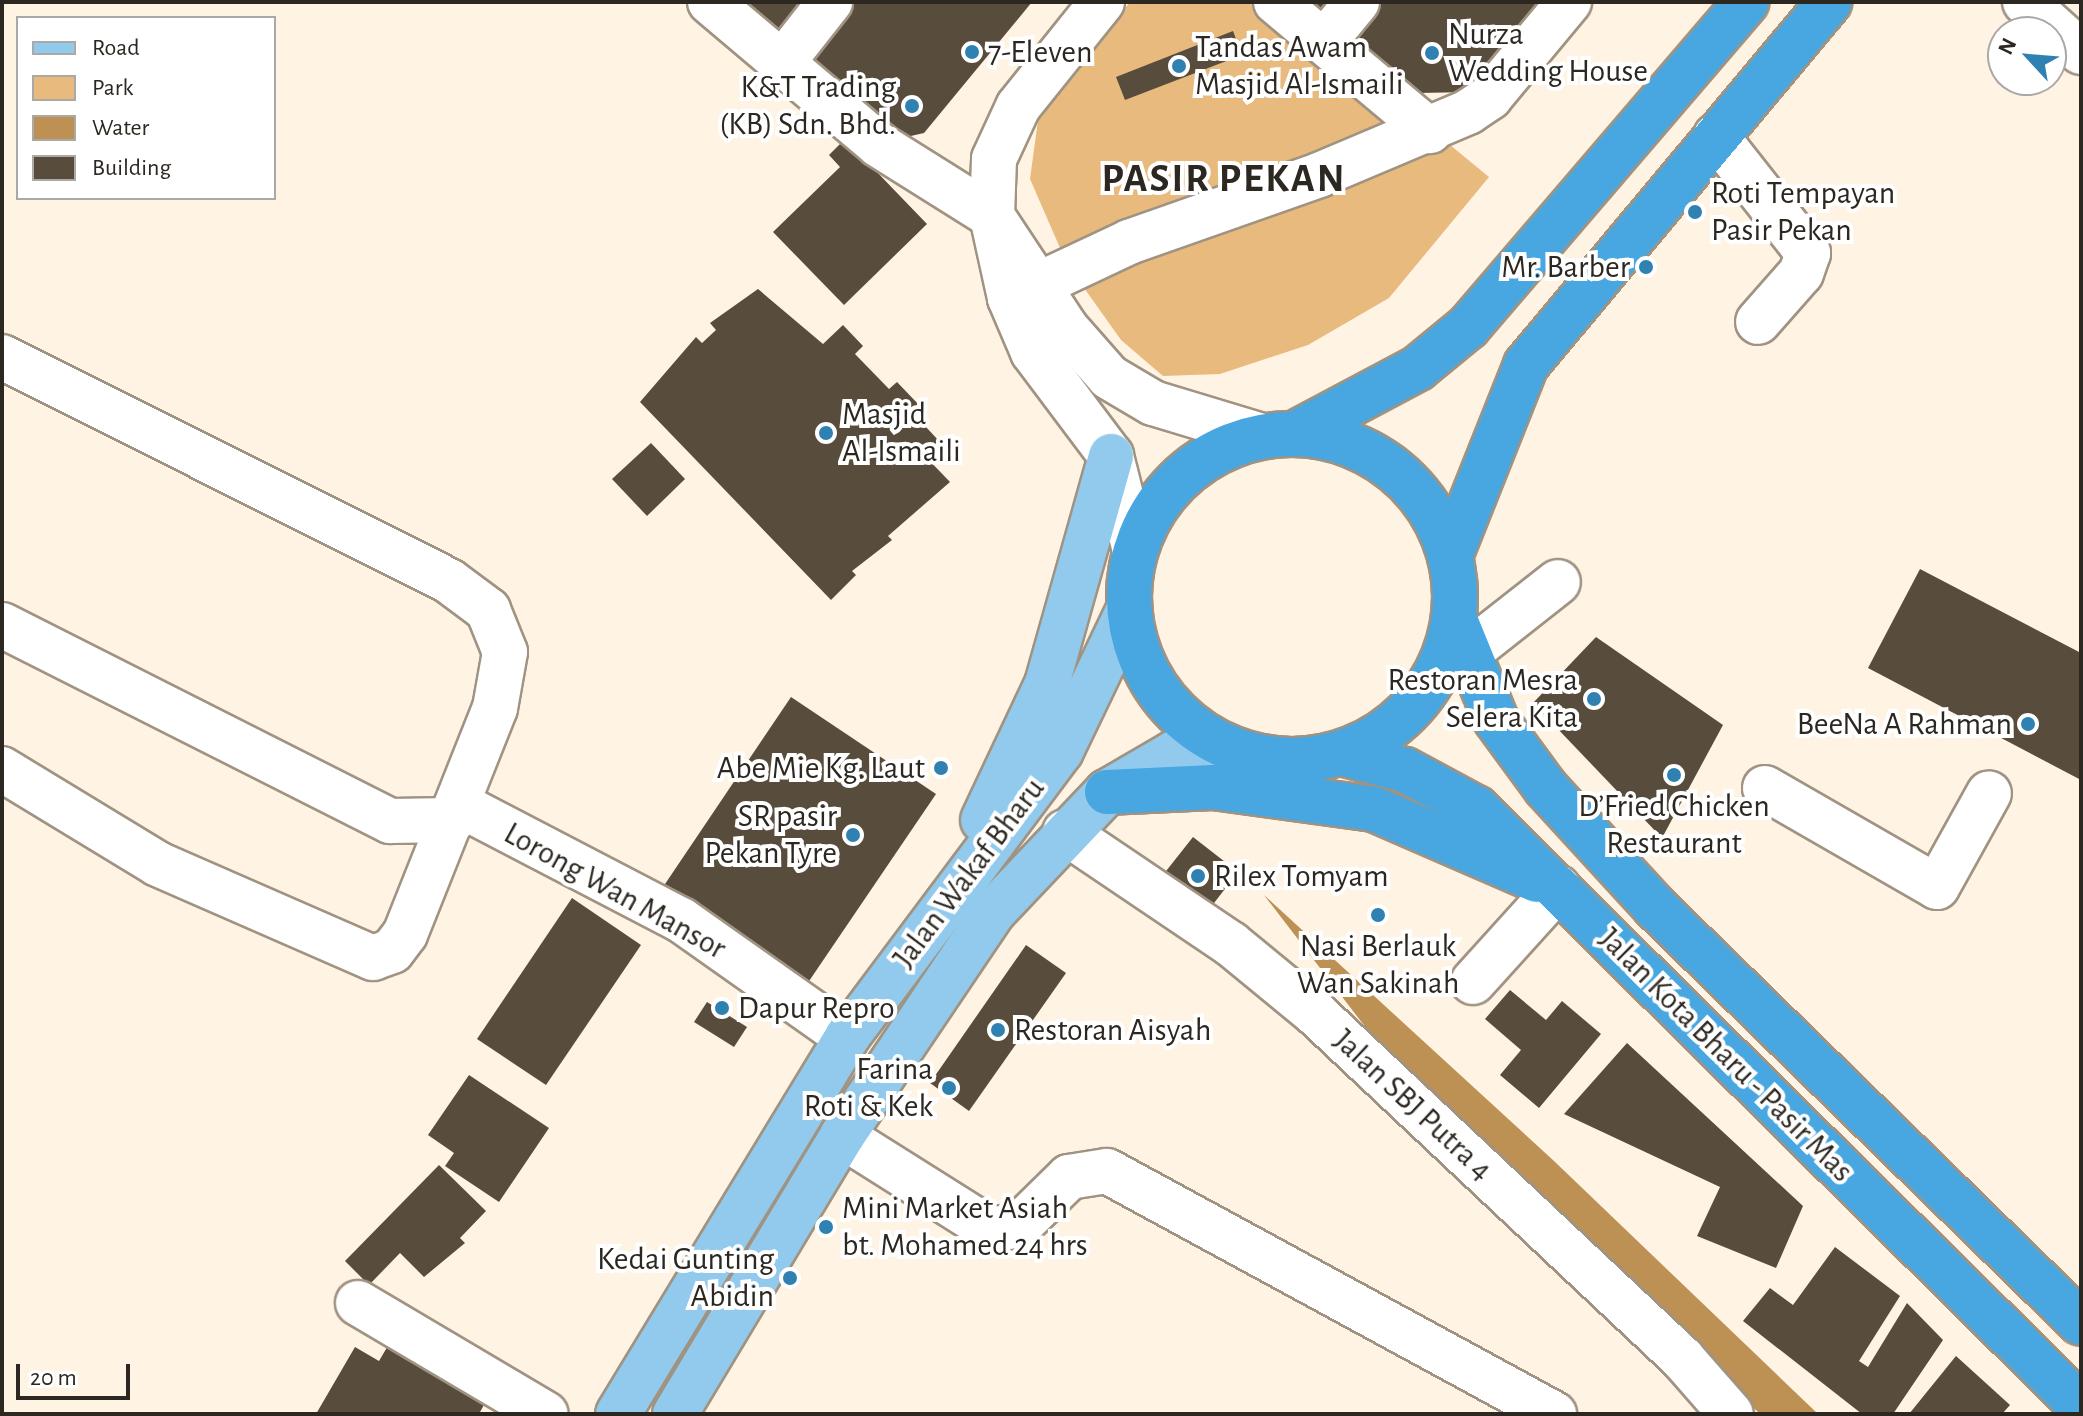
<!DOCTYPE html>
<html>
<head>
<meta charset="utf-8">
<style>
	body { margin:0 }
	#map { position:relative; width:2083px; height:1416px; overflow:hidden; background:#fff3e4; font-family:"Alegreya Sans",sans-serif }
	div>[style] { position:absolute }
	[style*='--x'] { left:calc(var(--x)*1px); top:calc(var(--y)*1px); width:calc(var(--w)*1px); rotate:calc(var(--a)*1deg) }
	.green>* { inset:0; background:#e9ba7e }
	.water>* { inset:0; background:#bd9054 }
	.building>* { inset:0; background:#584c3d }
	.roads { filter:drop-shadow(2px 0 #a09382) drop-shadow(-2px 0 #a09382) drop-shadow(0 2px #a09382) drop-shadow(0 -2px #a09382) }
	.minor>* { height:44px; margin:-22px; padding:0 22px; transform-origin:22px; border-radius:22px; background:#fff }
	.major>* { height:44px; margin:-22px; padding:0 22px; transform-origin:22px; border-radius:22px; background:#91caed }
	.highway>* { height:44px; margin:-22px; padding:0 22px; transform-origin:22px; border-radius:22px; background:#48a7e1 }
	.highway>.ring { margin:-22px; padding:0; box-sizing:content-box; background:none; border:44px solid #48a7e1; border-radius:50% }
	.dots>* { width:22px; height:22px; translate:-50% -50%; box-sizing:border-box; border:4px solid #fff; border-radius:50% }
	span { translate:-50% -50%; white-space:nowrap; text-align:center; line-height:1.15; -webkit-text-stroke:8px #fff; paint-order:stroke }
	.poi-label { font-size:32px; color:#2c2720 }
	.left { translate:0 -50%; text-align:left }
	.right { translate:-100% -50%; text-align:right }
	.street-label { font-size:32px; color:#2c2720 }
	.district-label { font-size:40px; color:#2c2720; font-weight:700; letter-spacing:2px }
	.frame { position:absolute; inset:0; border:4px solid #2c2720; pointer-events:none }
	.legend { position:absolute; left:16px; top:16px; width:260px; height:184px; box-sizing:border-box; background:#fff; border:2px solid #aba9a6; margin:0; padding:10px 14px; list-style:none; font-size:24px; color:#2c2720 }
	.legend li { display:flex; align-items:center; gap:16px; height:40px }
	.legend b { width:40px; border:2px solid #aba9a6 }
	.north { position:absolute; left:1987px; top:16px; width:80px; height:80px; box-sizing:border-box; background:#fff; border:2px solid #aba9a6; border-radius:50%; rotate:296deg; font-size:22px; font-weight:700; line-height:32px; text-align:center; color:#2c2720 }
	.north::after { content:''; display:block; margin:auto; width:28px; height:36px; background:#2f81b2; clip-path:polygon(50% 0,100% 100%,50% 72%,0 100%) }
	.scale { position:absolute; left:16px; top:1364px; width:114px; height:36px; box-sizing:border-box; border:4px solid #2c2720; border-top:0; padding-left:10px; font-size:24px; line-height:28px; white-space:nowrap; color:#2c2720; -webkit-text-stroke:6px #fff; paint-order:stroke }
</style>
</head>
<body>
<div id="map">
	<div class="green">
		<div style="clip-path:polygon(1130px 2px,1276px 2px,1489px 177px,1389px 298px,1308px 345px,1220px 374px,1163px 376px,1121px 340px,1067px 264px,1030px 179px,1039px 113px)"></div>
	</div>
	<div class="water">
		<div style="clip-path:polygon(1264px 895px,1554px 1161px,1818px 1414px,1760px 1414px,1363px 1024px)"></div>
	</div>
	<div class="building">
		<div style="clip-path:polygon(726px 2px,809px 2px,775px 43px)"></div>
		<div style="clip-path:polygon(846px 2px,1032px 2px,924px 133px,893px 140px,797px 61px)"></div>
		<div style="clip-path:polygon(1309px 2px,1341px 2px,1328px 18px)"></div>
		<div style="clip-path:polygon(1374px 2px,1542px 2px,1470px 92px,1419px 93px,1346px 36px)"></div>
		<div style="clip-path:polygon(1233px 31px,1242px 55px,1125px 100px,1116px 77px)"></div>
		<div style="clip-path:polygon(845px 139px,927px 224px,844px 305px,773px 232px,840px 167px,829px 155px)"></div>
		<div style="clip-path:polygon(758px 289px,823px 344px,843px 325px,863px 346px,855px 354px,889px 389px,897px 382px,920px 406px,913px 413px,939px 441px,924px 455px,950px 482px,888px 536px,892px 540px,852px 571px,856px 575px,831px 600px,640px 402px,696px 337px,702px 343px,716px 330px,710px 323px)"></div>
		<div style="clip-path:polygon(651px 443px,685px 479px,647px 516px,612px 479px)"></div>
		<div style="clip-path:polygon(1920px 569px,2081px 653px,2081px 780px,1868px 668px)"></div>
		<div style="clip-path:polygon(1596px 637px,1723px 725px,1662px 838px,1533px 703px)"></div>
		<div style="clip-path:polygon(791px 697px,936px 794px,805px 987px,661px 890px)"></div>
		<div style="clip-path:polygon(1193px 837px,1238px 872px,1204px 916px,1159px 880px)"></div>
		<div style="clip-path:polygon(572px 898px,641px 945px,546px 1085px,477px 1039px)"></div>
		<div style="clip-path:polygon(1026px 945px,1066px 973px,969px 1111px,930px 1083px)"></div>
		<div style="clip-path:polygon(1510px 990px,1546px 1020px,1562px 1001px,1601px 1034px,1539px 1108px,1500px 1075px,1521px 1050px,1485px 1019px)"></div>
		<div style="clip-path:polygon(707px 1002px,747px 1027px,734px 1047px,694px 1022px)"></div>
		<div style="clip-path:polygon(1627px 1043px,1803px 1206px,1776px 1268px,1697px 1236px,1720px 1187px,1564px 1114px)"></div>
		<div style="clip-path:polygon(469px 1075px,549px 1128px,499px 1202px,445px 1166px,454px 1153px,428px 1135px)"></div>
		<div style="clip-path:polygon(439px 1165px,486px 1211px,460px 1238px,465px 1243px,424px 1277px,400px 1253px,369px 1285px,345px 1261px)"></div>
		<div style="clip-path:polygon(1835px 1247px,1900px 1296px,1859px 1361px,1868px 1367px,1907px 1303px,1943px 1340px,1893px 1414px,1862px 1414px,1743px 1321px,1770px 1288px,1793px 1305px)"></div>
		<div style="clip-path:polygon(389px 1344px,486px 1401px,479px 1414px,316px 1414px,355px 1347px,379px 1361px)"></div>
		<div style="clip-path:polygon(1956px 1356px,2010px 1405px,2002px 1414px,1909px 1414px)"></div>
	</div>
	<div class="roads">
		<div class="minor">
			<div style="--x:710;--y:2;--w:221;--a:40.2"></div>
			<div style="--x:879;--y:145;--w:133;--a:32.1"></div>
			<div style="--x:992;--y:216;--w:134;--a:56.5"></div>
			<div style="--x:1066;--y:328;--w:65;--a:48.7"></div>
			<div style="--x:1109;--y:377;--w:51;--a:30.6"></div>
			<div style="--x:1153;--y:403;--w:114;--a:16.8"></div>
			<div style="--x:1102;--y:2;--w:134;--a:128.7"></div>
			<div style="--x:1018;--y:107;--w:57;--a:114.8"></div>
			<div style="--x:994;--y:159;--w:57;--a:92"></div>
			<div style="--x:992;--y:216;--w:84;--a:77.6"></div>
			<div style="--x:1010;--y:298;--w:59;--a:66.9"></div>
			<div style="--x:1033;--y:352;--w:130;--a:53.1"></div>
			<div style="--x:1111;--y:456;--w:98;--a:75.8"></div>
			<div style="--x:1276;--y:2;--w:201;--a:40"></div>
			<div style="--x:2025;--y:2;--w:75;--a:41.8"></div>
			<div style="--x:1324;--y:42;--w:52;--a:-50.5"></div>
			<div style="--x:782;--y:63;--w:78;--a:-51.8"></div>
			<div style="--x:1716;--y:136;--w:149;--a:51.8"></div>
			<div style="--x:1808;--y:253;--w:21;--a:109"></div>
			<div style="--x:1801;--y:273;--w:65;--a:131.3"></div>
			<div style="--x:1010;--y:298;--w:132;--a:-25.2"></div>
			<div style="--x:1129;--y:242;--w:201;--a:-19.4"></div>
			<div style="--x:1319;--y:175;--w:162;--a:-22.9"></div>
			<div style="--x:1468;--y:112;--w:27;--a:-34"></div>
			<div style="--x:1490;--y:97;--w:124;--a:-50.3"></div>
			<div style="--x:2;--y:357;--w:500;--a:26.6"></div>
			<div style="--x:449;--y:581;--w:49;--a:36.6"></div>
			<div style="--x:488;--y:610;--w:45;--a:68"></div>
			<div style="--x:505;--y:652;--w:57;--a:100.1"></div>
			<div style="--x:495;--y:708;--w:243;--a:111.7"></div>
			<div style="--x:405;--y:934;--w:21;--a:127"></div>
			<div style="--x:392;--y:951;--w:20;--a:160"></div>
			<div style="--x:373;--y:958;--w:235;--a:-156.4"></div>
			<div style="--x:158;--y:864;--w:183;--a:-148.7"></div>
			<div style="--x:2;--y:625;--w:435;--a:26.8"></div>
			<div style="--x:390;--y:821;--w:63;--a:-0.9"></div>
			<div style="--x:1469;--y:652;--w:113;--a:-38.2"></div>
			<div style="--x:1765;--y:788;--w:198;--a:29.9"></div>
			<div style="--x:1937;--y:887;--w:107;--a:-61"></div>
			<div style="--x:460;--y:805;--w:249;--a:27.5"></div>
			<div style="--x:681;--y:920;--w:203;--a:35.2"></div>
			<div style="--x:1065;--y:832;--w:200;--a:34"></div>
			<div style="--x:1231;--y:944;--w:109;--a:39.4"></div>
			<div style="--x:1315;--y:1013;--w:504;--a:43.23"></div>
			<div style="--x:1682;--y:1358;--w:74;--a:48.8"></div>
			<div style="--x:1473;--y:982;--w:127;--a:-47.9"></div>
			<div style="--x:842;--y:1136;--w:176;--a:32.2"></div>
			<div style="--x:991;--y:1230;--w:29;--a:-10"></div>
			<div style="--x:1020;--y:1225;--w:69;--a:-44.4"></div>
			<div style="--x:1069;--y:1177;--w:38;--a:-9"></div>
			<div style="--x:1107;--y:1171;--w:509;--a:28.53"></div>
			<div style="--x:358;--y:1303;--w:218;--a:30.6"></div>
		</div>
		<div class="major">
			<div style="--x:983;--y:820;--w:150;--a:-64.8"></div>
			<div style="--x:1047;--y:684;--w:237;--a:-74.3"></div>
			<div style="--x:618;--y:1414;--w:441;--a:-58.7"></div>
			<div style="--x:847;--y:1037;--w:357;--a:-53.2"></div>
			<div style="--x:1061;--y:751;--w:157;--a:-64.4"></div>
			<div style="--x:675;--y:1414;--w:324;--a:-59"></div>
			<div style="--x:842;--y:1136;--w:270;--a:-56"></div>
			<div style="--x:993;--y:912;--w:166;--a:-46.5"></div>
			<div style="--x:1107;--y:792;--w:78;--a:-30.2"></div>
			<div style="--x:1174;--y:753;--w:50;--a:-8"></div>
		</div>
		<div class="highway">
			<div style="--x:1296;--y:433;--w:138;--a:-28"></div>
			<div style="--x:1418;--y:368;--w:65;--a:-39.4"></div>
			<div style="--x:1468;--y:327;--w:428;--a:-49.4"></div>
			<div class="ring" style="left:1129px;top:434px;width:282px;height:282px"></div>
			<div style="--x:1450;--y:556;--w:206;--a:-68.3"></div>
			<div style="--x:1526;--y:365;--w:473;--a:-50.1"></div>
			<div style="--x:1454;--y:617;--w:111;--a:67.8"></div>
			<div style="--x:1496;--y:720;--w:84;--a:53.7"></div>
			<div style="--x:1546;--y:788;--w:161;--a:47.5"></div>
			<div style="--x:1655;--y:907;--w:595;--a:44.32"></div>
			<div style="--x:1341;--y:753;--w:66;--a:14.9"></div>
			<div style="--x:1405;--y:770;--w:81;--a:28.2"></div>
			<div style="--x:1476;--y:808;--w:851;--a:44.67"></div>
			<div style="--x:1107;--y:792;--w:106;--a:-2.7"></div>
			<div style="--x:1213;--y:787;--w:162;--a:7.8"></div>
			<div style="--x:1374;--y:809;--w:178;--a:23.5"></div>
		</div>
	</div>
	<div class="dots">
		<div style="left:972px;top:52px;background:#2f81b2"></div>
		<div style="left:1432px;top:53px;background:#2f81b2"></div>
		<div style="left:1179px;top:66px;background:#2f81b2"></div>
		<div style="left:912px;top:106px;background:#2f81b2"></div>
		<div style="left:1695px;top:212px;background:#2f81b2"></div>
		<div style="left:1646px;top:267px;background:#2f81b2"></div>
		<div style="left:826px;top:433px;background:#2f81b2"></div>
		<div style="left:1594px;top:699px;background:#2f81b2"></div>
		<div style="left:2028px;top:724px;background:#2f81b2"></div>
		<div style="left:941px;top:768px;background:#2f81b2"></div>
		<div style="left:1674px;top:775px;background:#2f81b2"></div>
		<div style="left:853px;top:835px;background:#2f81b2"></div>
		<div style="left:1198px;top:876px;background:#2f81b2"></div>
		<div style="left:1378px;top:915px;background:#2f81b2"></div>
		<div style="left:722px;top:1008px;background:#2f81b2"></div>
		<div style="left:998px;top:1030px;background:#2f81b2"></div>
		<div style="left:949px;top:1088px;background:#2f81b2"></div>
		<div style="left:826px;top:1227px;background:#2f81b2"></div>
		<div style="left:790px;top:1278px;background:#2f81b2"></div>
	</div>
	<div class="poi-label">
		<span class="left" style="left:1448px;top:53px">Nurza<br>Wedding House</span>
		<span class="left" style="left:1195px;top:66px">Tandas Awam<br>Masjid Al-Ismaili</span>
		<span class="left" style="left:988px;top:52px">7-Eleven</span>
		<span class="right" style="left:896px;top:106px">K&amp;T Trading<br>(KB) Sdn. Bhd.</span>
		<span class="left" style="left:1711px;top:212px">Roti Tempayan<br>Pasir Pekan</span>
		<span class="right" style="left:1630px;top:267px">Mr. Barber</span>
		<span class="left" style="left:842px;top:433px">Masjid<br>Al-Ismaili</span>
		<span class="right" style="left:1578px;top:699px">Restoran Mesra<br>Selera Kita</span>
		<span class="right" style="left:2012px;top:724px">BeeNa A Rahman</span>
		<span class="right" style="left:925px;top:768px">Abe Mie Kg. Laut</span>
		<span style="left:1674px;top:825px">D’Fried Chicken<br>Restaurant</span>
		<span class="right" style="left:837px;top:835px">SR pasir<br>Pekan Tyre</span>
		<span class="left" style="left:1214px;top:876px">Rilex Tomyam</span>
		<span style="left:1378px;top:965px">Nasi Berlauk<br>Wan Sakinah</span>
		<span class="left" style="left:738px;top:1008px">Dapur Repro</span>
		<span class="left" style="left:1014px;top:1030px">Restoran Aisyah</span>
		<span class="right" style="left:933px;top:1088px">Farina<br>Roti &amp; Kek</span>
		<span class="left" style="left:842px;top:1227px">Mini Market Asiah<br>bt. Mohamed 24 hrs</span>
		<span class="right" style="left:774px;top:1278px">Kedai Gunting<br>Abidin</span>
	</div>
	<div class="street-label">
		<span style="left:969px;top:873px;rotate:-53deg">Jalan Wakaf Bharu</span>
		<span style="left:615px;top:891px;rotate:29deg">Lorong Wan Mansor</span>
		<span style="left:1726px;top:1055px;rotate:45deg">Jalan Kota Bharu - Pasir Mas</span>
		<span style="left:1413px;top:1105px;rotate:43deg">Jalan SBJ Putra 4</span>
	</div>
	<div class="district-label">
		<span style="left:1224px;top:179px">PASIR PEKAN</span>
	</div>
	<div class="frame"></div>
	<ul class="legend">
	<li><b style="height:10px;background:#91caed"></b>Road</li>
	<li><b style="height:22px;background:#e9ba7e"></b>Park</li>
	<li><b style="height:22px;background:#bd9054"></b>Water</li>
	<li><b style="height:22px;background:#584c3d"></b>Building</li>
	</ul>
	<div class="north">N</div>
	<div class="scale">20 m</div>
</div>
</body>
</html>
